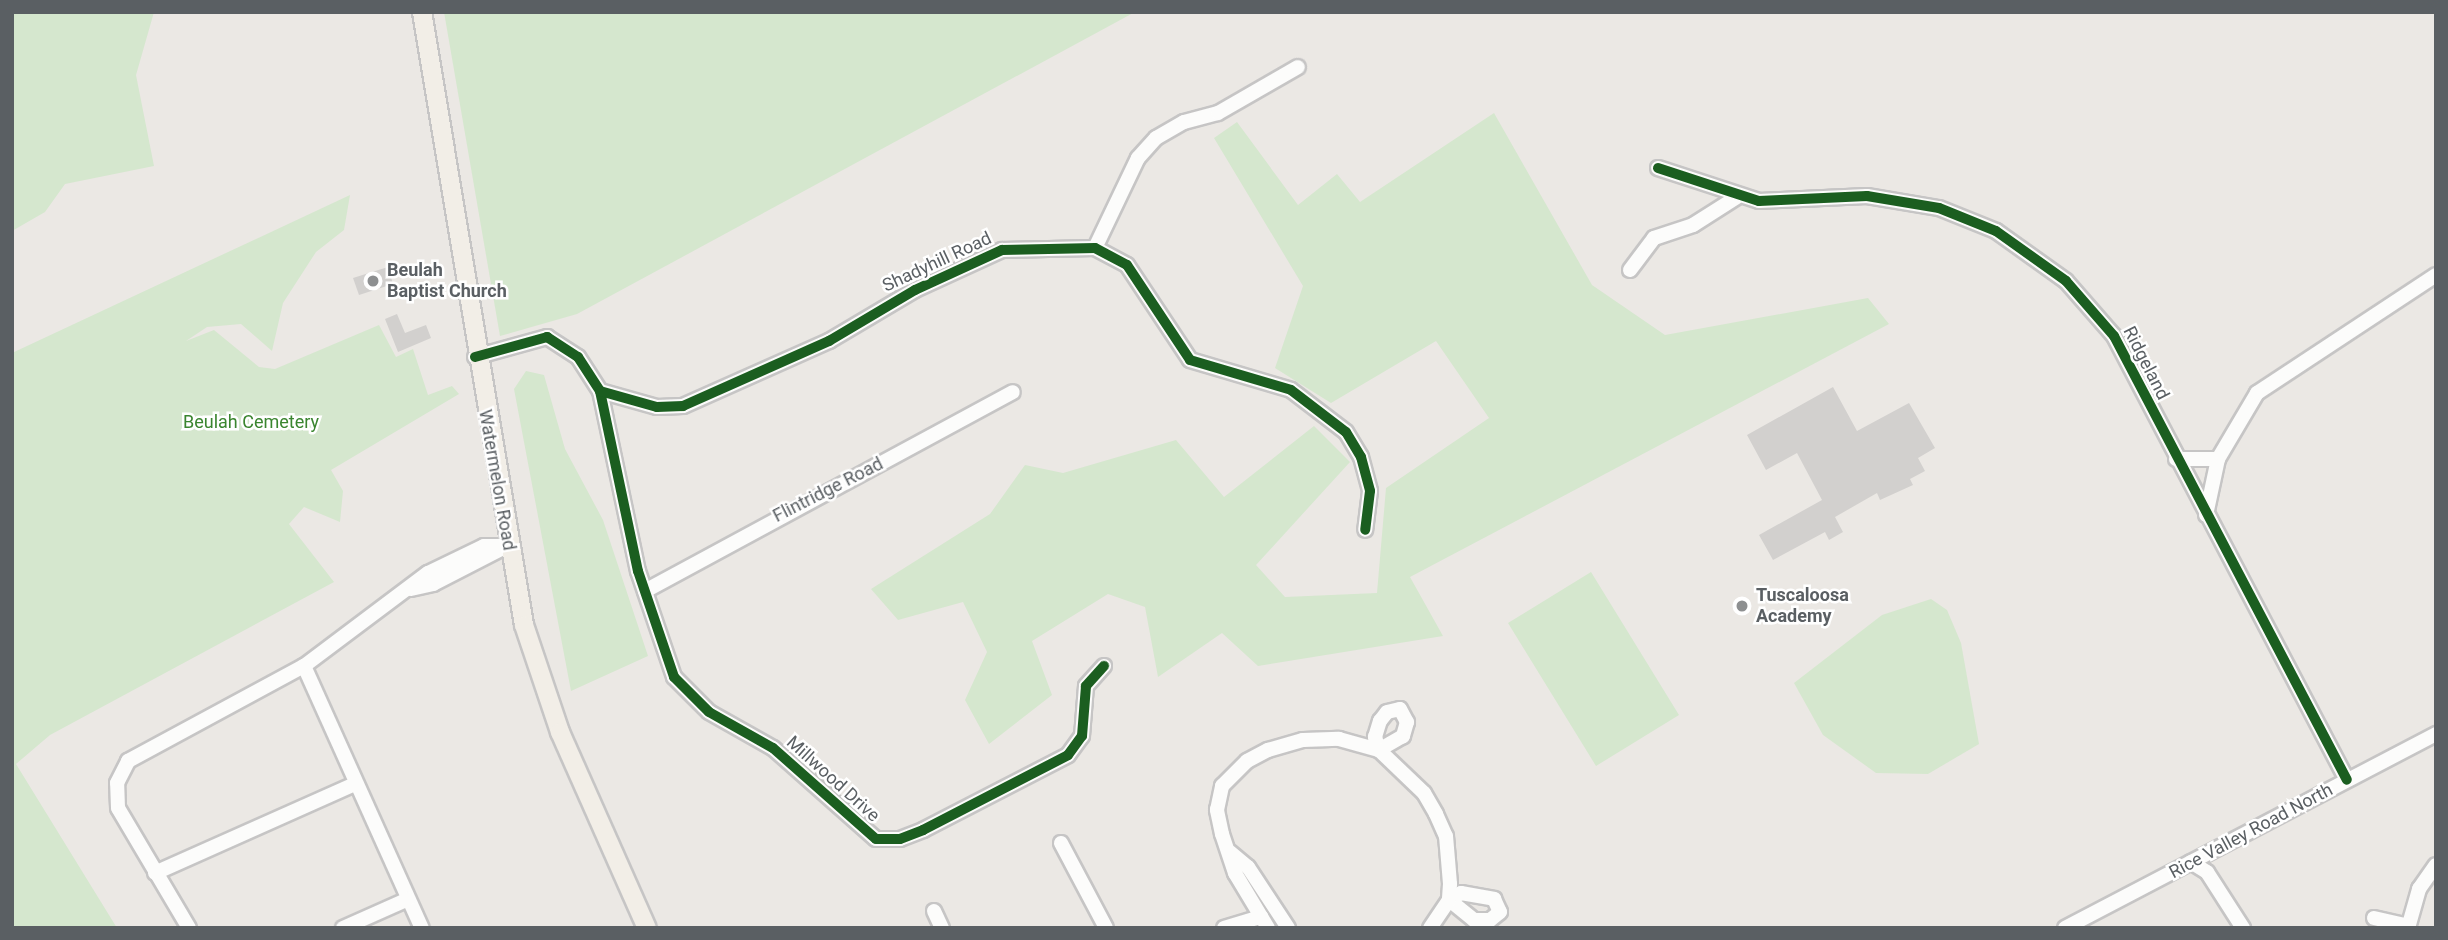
<!DOCTYPE html>
<html>
<head>
<meta charset="utf-8">
<style>
	body { margin:0 }
	#map { position:relative; width:2448px; height:940px; overflow:hidden; background:#ebe8e4; font-family:Roboto,sans-serif }
	div>[style] { position:absolute }
	[style*='--x'] { left:calc(var(--x)*1px); top:calc(var(--y)*1px); width:calc(var(--w)*1px); rotate:calc(var(--a)*1deg) }
	.green>* { inset:0; background:#d5e7ce }
	.building>* { inset:0; background:#d2d0ce }
	.roads { filter:drop-shadow(2px 0 #c6c5c5) drop-shadow(-2px 0 #c6c5c5) drop-shadow(0 2px #c6c5c5) drop-shadow(0 -2px #c6c5c5) }
	.minor>* { height:14px; margin:-7px; padding:0 7px; transform-origin:7px; border-radius:7px; background:#fcfcfb }
	.major>* { height:18px; margin:-9px; padding:0 9px; transform-origin:9px; border-radius:9px; background:#f2eee7 }
	.cycleway>* { height:10px; margin:-5px; padding:0 5px; transform-origin:5px; border-radius:5px; background:#1b5e20 }
	.dots>* { width:19px; height:19px; translate:-50% -50%; box-sizing:border-box; border:4px solid #fff; border-radius:50% }
	span { translate:-50% -50%; white-space:nowrap; text-align:center; line-height:1.15; -webkit-text-stroke:5px #fff; paint-order:stroke }
	.street-label { font-size:18px; color:#5a5f63 }
	.poi-label { font-size:18px; color:#5a5f63; font-weight:700 }
	.left { translate:0 -50%; text-align:left }
	.park-label { font-size:18px; color:#3a852f }
	.frame { position:absolute; inset:0; border:14px solid #5a5f63; pointer-events:none }
</style>
</head>
<body>
<div id="map">
	<div class="green">
		<div style="clip-path:polygon(12px 12px,154px 12px,136px 75px,154px 166px,65px 184px,45px 212px,12px 231px)"></div>
		<div style="clip-path:polygon(444px 12px,1135px 12px,577px 314px,500px 336px)"></div>
		<div style="clip-path:polygon(1494px 113px,1592px 285px,1665px 335px,1868px 298px,1889px 324px,1410px 577px,1443px 636px,1258px 666px,1222px 633px,1158px 677px,1145px 607px,1108px 594px,1032px 641px,1052px 695px,989px 744px,965px 700px,987px 652px,963px 602px,898px 620px,871px 589px,990px 514px,1025px 465px,1063px 473px,1176px 440px,1224px 497px,1314px 426px,1350px 462px,1256px 565px,1285px 597px,1377px 593px,1386px 488px,1489px 418px,1436px 341px,1331px 403px,1275px 368px,1303px 286px,1214px 138px,1237px 122px,1298px 205px,1337px 174px,1360px 202px)"></div>
		<div style="clip-path:polygon(350px 195px,344px 230px,316px 252px,283px 303px,272px 351px,241px 324px,207px 327px,186px 341px,214px 330px,259px 367px,275px 369px,379px 325px,396px 357px,413px 349px,428px 395px,452px 386px,459px 394px,331px 470px,343px 491px,340px 522px,304px 507px,289px 524px,334px 582px,50px 735px,16px 764px,117px 928px,12px 928px,12px 353px)"></div>
		<div style="clip-path:polygon(526px 371px,544px 375px,565px 449px,603px 520px,648px 656px,571px 691px,514px 389px)"></div>
		<div style="clip-path:polygon(1591px 572px,1679px 715px,1596px 766px,1508px 623px)"></div>
		<div style="clip-path:polygon(1931px 599px,1947px 610px,1961px 643px,1979px 744px,1928px 774px,1876px 773px,1823px 735px,1794px 683px,1882px 615px)"></div>
	</div>
	<div class="building">
		<div style="clip-path:polygon(388px 267px,393px 284px,359px 295px,353px 278px)"></div>
		<div style="clip-path:polygon(397px 314px,405px 333px,426px 325px,431px 338px,398px 352px,385px 319px)"></div>
		<div style="clip-path:polygon(1833px 387px,1857px 431px,1909px 403px,1935px 448px,1918px 458px,1925px 471px,1910px 479px,1913px 485px,1880px 500px,1877px 493px,1835px 517px,1843px 532px,1829px 540px,1825px 532px,1773px 560px,1759px 535px,1822px 500px,1797px 453px,1766px 470px,1747px 435px)"></div>
	</div>
	<div class="roads">
		<div class="minor">
			<div style="--x:1658;--y:168;--w:106;--a:18.1"></div>
			<div style="--x:1759;--y:201;--w:108;--a:-2.7"></div>
			<div style="--x:1867;--y:196;--w:73;--a:9.5"></div>
			<div style="--x:1939;--y:208;--w:61;--a:22"></div>
			<div style="--x:1996;--y:231;--w:86;--a:35.5"></div>
			<div style="--x:2066;--y:281;--w:73;--a:48.9"></div>
			<div style="--x:2114;--y:336;--w:501;--a:62.31"></div>
			<div style="--x:1095;--y:248;--w:100;--a:-64.5"></div>
			<div style="--x:1138;--y:158;--w:27;--a:-48"></div>
			<div style="--x:1156;--y:138;--w:32;--a:-30"></div>
			<div style="--x:1184;--y:122;--w:35;--a:-15"></div>
			<div style="--x:1218;--y:113;--w:92;--a:-29.9"></div>
			<div style="--x:1630;--y:270;--w:40;--a:-53"></div>
			<div style="--x:1654;--y:238;--w:41;--a:-18.4"></div>
			<div style="--x:1693;--y:225;--w:52;--a:-32.5"></div>
			<div style="--x:475;--y:357;--w:75;--a:-15.5"></div>
			<div style="--x:547;--y:337;--w:37;--a:33"></div>
			<div style="--x:578;--y:357;--w:40;--a:57.1"></div>
			<div style="--x:600;--y:391;--w:184;--a:78.1"></div>
			<div style="--x:638;--y:571;--w:112;--a:71.2"></div>
			<div style="--x:674;--y:677;--w:49;--a:45"></div>
			<div style="--x:709;--y:712;--w:73;--a:29.4"></div>
			<div style="--x:773;--y:748;--w:137;--a:41.5"></div>
			<div style="--x:876;--y:839;--w:24;--a:0"></div>
			<div style="--x:900;--y:839;--w:25;--a:-21"></div>
			<div style="--x:923;--y:830;--w:163;--a:-27.3"></div>
			<div style="--x:1068;--y:755;--w:24;--a:-54"></div>
			<div style="--x:1082;--y:736;--w:50;--a:-85.4"></div>
			<div style="--x:1086;--y:686;--w:27;--a:-48"></div>
			<div style="--x:600;--y:391;--w:59;--a:15.7"></div>
			<div style="--x:657;--y:407;--w:26;--a:-2"></div>
			<div style="--x:683;--y:406;--w:160;--a:-24"></div>
			<div style="--x:829;--y:341;--w:100;--a:-30.7"></div>
			<div style="--x:915;--y:290;--w:96;--a:-24.7"></div>
			<div style="--x:1002;--y:250;--w:93;--a:-1.2"></div>
			<div style="--x:1095;--y:248;--w:36;--a:28"></div>
			<div style="--x:1127;--y:265;--w:114;--a:56.4"></div>
			<div style="--x:1190;--y:360;--w:105;--a:16.5"></div>
			<div style="--x:1291;--y:390;--w:69;--a:37.4"></div>
			<div style="--x:1346;--y:432;--w:29;--a:59"></div>
			<div style="--x:1361;--y:457;--w:35;--a:75"></div>
			<div style="--x:1370;--y:491;--w:39;--a:97"></div>
			<div style="--x:2176;--y:459;--w:42;--a:0"></div>
			<div style="--x:2206;--y:515;--w:57;--a:-77.9"></div>
			<div style="--x:2218;--y:459;--w:77;--a:-59.4"></div>
			<div style="--x:2257;--y:393;--w:214;--a:-33.4"></div>
			<div style="--x:411;--y:589;--w:23;--a:-13"></div>
			<div style="--x:433;--y:584;--w:83;--a:-27.2"></div>
			<div style="--x:645;--y:591;--w:418;--a:-28.4"></div>
			<div style="--x:304;--y:666;--w:287;--a:65.8"></div>
			<div style="--x:1400;--y:709;--w:15;--a:62"></div>
			<div style="--x:1407;--y:722;--w:15;--a:106"></div>
			<div style="--x:1403;--y:736;--w:28;--a:150"></div>
			<div style="--x:1379;--y:750;--w:14;--a:-107"></div>
			<div style="--x:1375;--y:737;--w:17;--a:-73"></div>
			<div style="--x:1380;--y:721;--w:11;--a:-52"></div>
			<div style="--x:1387;--y:712;--w:13;--a:-13"></div>
			<div style="--x:1061;--y:843;--w:96;--a:62.1"></div>
			<div style="--x:1230;--y:852;--w:23;--a:40"></div>
			<div style="--x:1248;--y:867;--w:73;--a:56.7"></div>
			<div style="--x:2191;--y:862;--w:19;--a:32"></div>
			<div style="--x:2207;--y:872;--w:67;--a:57.3"></div>
			<div style="--x:155;--y:873;--w:219;--a:-24"></div>
			<div style="--x:1461;--y:893;--w:34;--a:10"></div>
			<div style="--x:1494;--y:899;--w:14;--a:65"></div>
			<div style="--x:1500;--y:912;--w:13;--a:141"></div>
			<div style="--x:1490;--y:920;--w:16;--a:180"></div>
			<div style="--x:1474;--y:920;--w:32;--a:-141"></div>
			<div style="--x:1449;--y:900;--w:14;--a:-30"></div>
			<div style="--x:934;--y:911;--w:19;--a:65"></div>
			<div style="--x:2374;--y:918;--w:35;--a:13"></div>
			<div style="--x:189;--y:928;--w:139;--a:-120.6"></div>
			<div style="--x:118;--y:808;--w:25;--a:-92"></div>
			<div style="--x:117;--y:783;--w:25;--a:-63"></div>
			<div style="--x:128;--y:761;--w:200;--a:-28.4"></div>
			<div style="--x:304;--y:666;--w:155;--a:-36.9"></div>
			<div style="--x:428;--y:573;--w:62;--a:-25.7"></div>
			<div style="--x:484;--y:546;--w:24;--a:0"></div>
			<div style="--x:343;--y:928;--w:71;--a:-24"></div>
			<div style="--x:1224;--y:928;--w:39;--a:-17"></div>
			<div style="--x:1268;--y:928;--w:64;--a:-121"></div>
			<div style="--x:1235;--y:873;--w:41;--a:-108.4"></div>
			<div style="--x:1222;--y:834;--w:25;--a:-102"></div>
			<div style="--x:1217;--y:810;--w:25;--a:-78"></div>
			<div style="--x:1222;--y:786;--w:35;--a:-45"></div>
			<div style="--x:1247;--y:761;--w:24;--a:-28"></div>
			<div style="--x:1268;--y:750;--w:36;--a:-16"></div>
			<div style="--x:1303;--y:740;--w:36;--a:-2"></div>
			<div style="--x:1339;--y:739;--w:41;--a:15.4"></div>
			<div style="--x:1379;--y:750;--w:62;--a:43.7"></div>
			<div style="--x:1424;--y:793;--w:24;--a:60"></div>
			<div style="--x:1436;--y:814;--w:24;--a:66"></div>
			<div style="--x:1446;--y:836;--w:48;--a:85.2"></div>
			<div style="--x:1450;--y:884;--w:16;--a:94"></div>
			<div style="--x:1449;--y:900;--w:34;--a:124"></div>
			<div style="--x:2065;--y:928;--w:419;--a:-27.6"></div>
			<div style="--x:2408;--y:928;--w:41;--a:-74.2"></div>
			<div style="--x:2419;--y:889;--w:29;--a:-55"></div>
		</div>
		<div class="major">
			<div style="--x:422;--y:12;--w:621;--a:80.55"></div>
			<div style="--x:524;--y:625;--w:113;--a:71.4"></div>
			<div style="--x:560;--y:732;--w:214;--a:66.1"></div>
		</div>
	</div>
	<div class="cycleway">
		<div style="--x:1658;--y:168;--w:106;--a:18.1"></div>
		<div style="--x:1759;--y:201;--w:108;--a:-2.7"></div>
		<div style="--x:1867;--y:196;--w:73;--a:9.5"></div>
		<div style="--x:1939;--y:208;--w:61;--a:22"></div>
		<div style="--x:1996;--y:231;--w:86;--a:35.5"></div>
		<div style="--x:2066;--y:281;--w:73;--a:48.9"></div>
		<div style="--x:2114;--y:336;--w:501;--a:62.31"></div>
		<div style="--x:475;--y:357;--w:75;--a:-15.5"></div>
		<div style="--x:547;--y:337;--w:37;--a:33"></div>
		<div style="--x:578;--y:357;--w:40;--a:57.1"></div>
		<div style="--x:600;--y:391;--w:184;--a:78.1"></div>
		<div style="--x:638;--y:571;--w:112;--a:71.2"></div>
		<div style="--x:674;--y:677;--w:49;--a:45"></div>
		<div style="--x:709;--y:712;--w:73;--a:29.4"></div>
		<div style="--x:773;--y:748;--w:137;--a:41.5"></div>
		<div style="--x:876;--y:839;--w:24;--a:0"></div>
		<div style="--x:900;--y:839;--w:25;--a:-21"></div>
		<div style="--x:923;--y:830;--w:163;--a:-27.3"></div>
		<div style="--x:1068;--y:755;--w:24;--a:-54"></div>
		<div style="--x:1082;--y:736;--w:50;--a:-85.4"></div>
		<div style="--x:1086;--y:686;--w:27;--a:-48"></div>
		<div style="--x:600;--y:391;--w:59;--a:15.7"></div>
		<div style="--x:657;--y:407;--w:26;--a:-2"></div>
		<div style="--x:683;--y:406;--w:160;--a:-24"></div>
		<div style="--x:829;--y:341;--w:100;--a:-30.7"></div>
		<div style="--x:915;--y:290;--w:96;--a:-24.7"></div>
		<div style="--x:1002;--y:250;--w:93;--a:-1.2"></div>
		<div style="--x:1095;--y:248;--w:36;--a:28"></div>
		<div style="--x:1127;--y:265;--w:114;--a:56.4"></div>
		<div style="--x:1190;--y:360;--w:105;--a:16.5"></div>
		<div style="--x:1291;--y:390;--w:69;--a:37.4"></div>
		<div style="--x:1346;--y:432;--w:29;--a:59"></div>
		<div style="--x:1361;--y:457;--w:35;--a:75"></div>
		<div style="--x:1370;--y:491;--w:39;--a:97"></div>
	</div>
	<div class="dots">
		<div style="left:373px;top:281px;background:#8d8f90"></div>
		<div style="left:1742px;top:606px;background:#8d8f90"></div>
	</div>
	<div class="street-label">
		<span style="left:937px;top:262px;rotate:-25deg">Shadyhill Road</span>
		<span style="left:2146px;top:363px;rotate:63deg">Ridgeland</span>
		<span style="left:497px;top:480px;rotate:80deg">Watermelon Road</span>
		<span style="left:828px;top:490px;rotate:-27deg">Flintridge Road</span>
		<span style="left:833px;top:779px;rotate:42deg">Millwood Drive</span>
		<span style="left:2251px;top:831px;rotate:-28deg">Rice Valley Road North</span>
	</div>
	<div class="poi-label">
		<span class="left" style="left:387px;top:281px">Beulah<br>Baptist Church</span>
		<span class="left" style="left:1756px;top:606px">Tuscaloosa<br>Academy</span>
	</div>
	<div class="park-label">
		<span style="left:251px;top:422px">Beulah Cemetery</span>
	</div>
	<div class="frame"></div>
</div>
</body>
</html>
